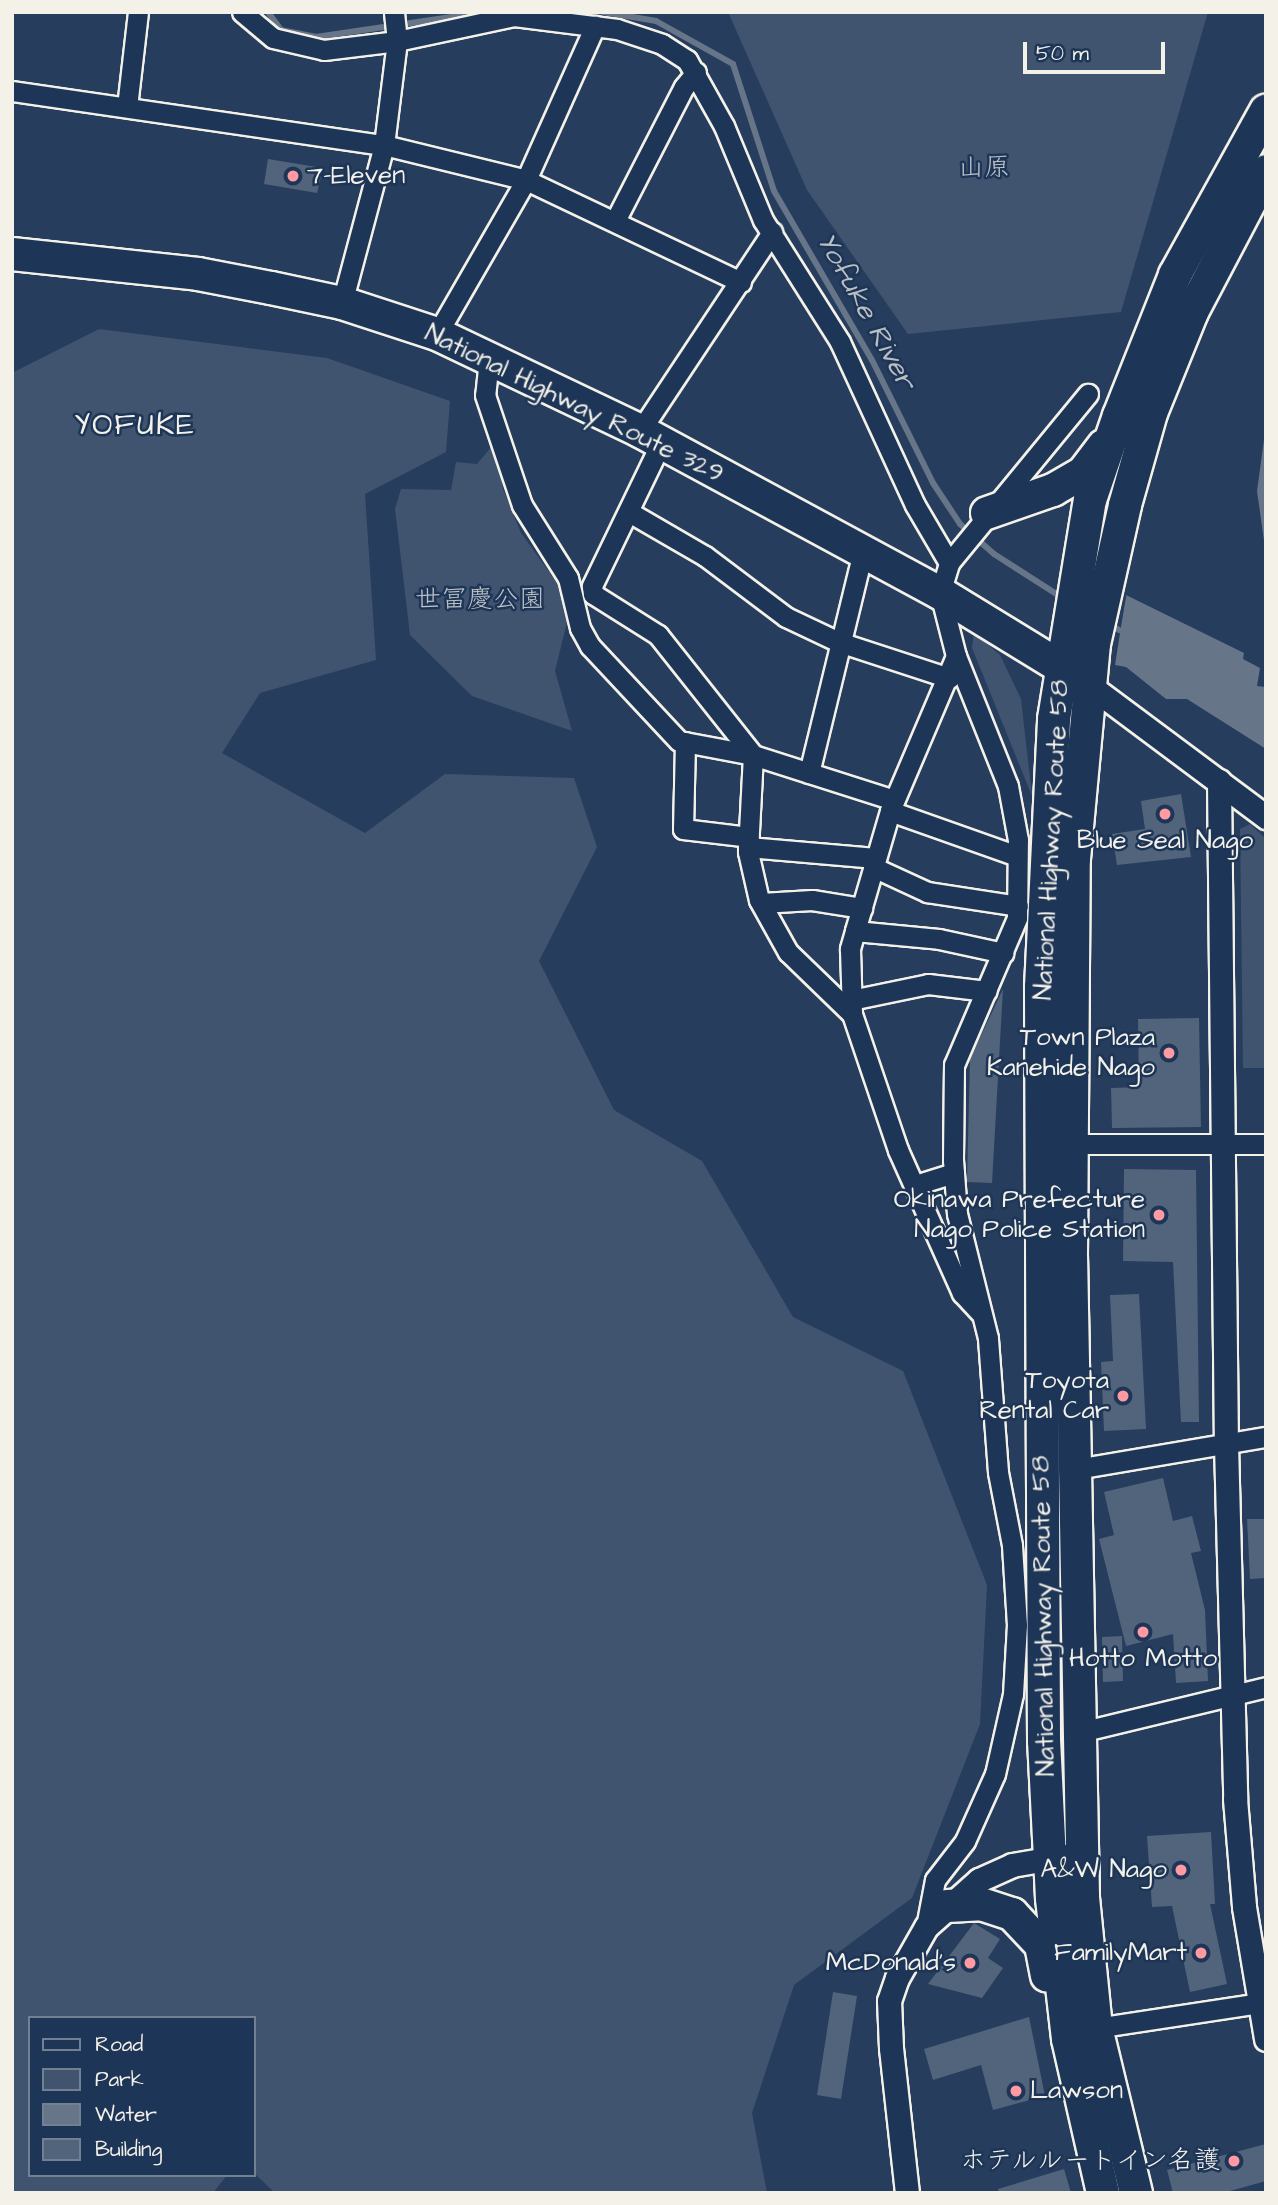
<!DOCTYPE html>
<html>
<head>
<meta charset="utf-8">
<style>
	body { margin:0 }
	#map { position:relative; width:1278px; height:2205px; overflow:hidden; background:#263d5d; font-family:"Architects Daughter","Klee One",sans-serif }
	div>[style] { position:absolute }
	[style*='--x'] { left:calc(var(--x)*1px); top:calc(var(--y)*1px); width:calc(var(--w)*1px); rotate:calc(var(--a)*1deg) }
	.green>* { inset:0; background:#40546f }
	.water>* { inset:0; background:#677588 }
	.pier>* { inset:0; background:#263d5d }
	.stream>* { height:6px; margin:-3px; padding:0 3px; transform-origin:3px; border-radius:3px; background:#677588 }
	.building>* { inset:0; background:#52647b }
	.roads { filter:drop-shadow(2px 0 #f4f1e8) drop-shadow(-2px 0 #f4f1e8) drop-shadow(0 2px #f4f1e8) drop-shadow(0 -2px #f4f1e8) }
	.minor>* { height:19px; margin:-9.5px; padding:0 9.5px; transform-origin:9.5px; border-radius:9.5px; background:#1d3557 }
	.tertiary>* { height:23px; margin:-11.5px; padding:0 11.5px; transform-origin:11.5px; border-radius:11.5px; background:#1d3557 }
	.trunk>* { height:32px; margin:-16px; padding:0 16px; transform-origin:16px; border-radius:16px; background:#1d3557 }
	.dots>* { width:19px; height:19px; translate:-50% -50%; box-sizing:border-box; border:4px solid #1d3557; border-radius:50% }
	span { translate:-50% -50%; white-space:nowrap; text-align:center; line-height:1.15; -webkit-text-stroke:5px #1d3557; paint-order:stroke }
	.park-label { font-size:26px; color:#bec2c4 }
	.poi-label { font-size:26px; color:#f4f1e8 }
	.left { translate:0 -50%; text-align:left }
	.right { translate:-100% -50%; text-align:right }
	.street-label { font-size:26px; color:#f4f1e8 }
	.water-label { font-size:28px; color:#bcbfc2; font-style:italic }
	.quarter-label { font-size:30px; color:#f4f1e8; letter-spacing:2px }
	.frame { position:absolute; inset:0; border:14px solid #f4f1e8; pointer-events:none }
	.legend { position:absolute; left:28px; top:2016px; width:228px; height:161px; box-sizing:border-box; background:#1d3557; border:2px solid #738091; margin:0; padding:9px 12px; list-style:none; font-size:21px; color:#f4f1e8 }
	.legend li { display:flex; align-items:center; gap:14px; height:35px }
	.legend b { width:35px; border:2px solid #738091 }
	.scale { position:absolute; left:1023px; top:42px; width:142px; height:32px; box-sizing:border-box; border:4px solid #f4f1e8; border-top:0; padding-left:9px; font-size:21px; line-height:24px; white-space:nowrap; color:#f4f1e8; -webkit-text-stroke:5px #1d3557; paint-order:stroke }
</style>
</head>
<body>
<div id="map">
	<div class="green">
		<div style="clip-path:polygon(728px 12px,1208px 12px,1121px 312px,908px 334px,807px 190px)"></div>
		<div style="clip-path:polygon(99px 329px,327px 358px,450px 401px,446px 452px,365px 494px,376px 660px,260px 693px,222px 753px,365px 833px,445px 774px,574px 778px,597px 847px,539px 961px,614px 1110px,702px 1161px,793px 1317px,903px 1371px,987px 1585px,980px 1724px,912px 1898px,794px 1985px,752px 2113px,767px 2193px,275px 2193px,254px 2173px,254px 2018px,30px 2018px,30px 2175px,227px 2175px,213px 2193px,12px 2193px,12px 373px)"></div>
		<div style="clip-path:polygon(497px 440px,503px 489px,521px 533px,560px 587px,568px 618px,555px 671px,572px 731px,472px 696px,410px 635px,395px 509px,401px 489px,451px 490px,456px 462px,477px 464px)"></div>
		<div style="clip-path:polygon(974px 633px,1000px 655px,1021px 699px,1032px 796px,972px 648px)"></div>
		<div style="clip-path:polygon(1250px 824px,1266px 839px,1266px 1068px,1243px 1068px,1240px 829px)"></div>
	</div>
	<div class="water">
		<div style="clip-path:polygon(1266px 425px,1266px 555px,1257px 491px)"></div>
		<div style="clip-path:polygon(1126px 595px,1244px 653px,1243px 659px,1260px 668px,1257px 686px,1266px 687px,1266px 749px,1187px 699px,1166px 699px,1126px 667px,1115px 665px)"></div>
	</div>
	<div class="pier">
		<div style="clip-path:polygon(1126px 592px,1127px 592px,1115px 656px,1122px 594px)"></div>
	</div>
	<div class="stream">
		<div style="--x:268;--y:12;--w:22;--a:54"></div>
		<div style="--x:281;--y:30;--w:36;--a:11"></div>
		<div style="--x:316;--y:37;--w:171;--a:-8.4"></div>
		<div style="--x:603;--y:12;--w:54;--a:9.6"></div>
		<div style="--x:656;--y:21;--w:88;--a:29.2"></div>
		<div style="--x:733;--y:64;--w:133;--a:72.1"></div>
		<div style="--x:774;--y:191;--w:195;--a:59.9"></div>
		<div style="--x:872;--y:360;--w:137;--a:63.6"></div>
		<div style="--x:933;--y:483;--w:49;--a:56.6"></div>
		<div style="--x:960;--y:524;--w:45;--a:41.4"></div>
		<div style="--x:994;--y:554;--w:83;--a:32.7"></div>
		<div style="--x:1107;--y:623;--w:14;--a:30"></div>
	</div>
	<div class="building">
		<div style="clip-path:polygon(268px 159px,323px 168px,317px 193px,264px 184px)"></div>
		<div style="clip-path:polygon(1181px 794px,1191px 857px,1117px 865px,1112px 834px,1145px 829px,1141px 801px)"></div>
		<div style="clip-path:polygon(1003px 989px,992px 1183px,967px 1182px,970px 1059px)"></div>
		<div style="clip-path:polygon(1199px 1018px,1201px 1127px,1112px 1128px,1111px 1088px,1139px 1087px,1138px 1019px)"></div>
		<div style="clip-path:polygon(1124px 1169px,1196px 1170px,1199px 1422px,1181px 1422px,1173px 1262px,1123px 1261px)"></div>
		<div style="clip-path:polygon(1139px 1294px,1146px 1429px,1104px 1431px,1101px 1362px,1113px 1361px,1110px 1295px)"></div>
		<div style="clip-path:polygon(1163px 1478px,1173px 1521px,1192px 1516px,1201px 1551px,1191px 1553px,1205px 1610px,1208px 1681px,1176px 1683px,1173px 1634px,1126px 1646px,1099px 1539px,1114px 1535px,1104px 1492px)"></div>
		<div style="clip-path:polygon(1247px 1519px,1266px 1519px,1266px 1578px,1250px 1579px)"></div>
		<div style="clip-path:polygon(1122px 1636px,1123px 1681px,1103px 1682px,1102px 1637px)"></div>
		<div style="clip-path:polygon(1211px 1832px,1215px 1904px,1210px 1904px,1227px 1984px,1190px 1992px,1172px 1906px,1152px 1907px,1147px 1836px)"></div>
		<div style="clip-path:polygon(974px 1923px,1000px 1939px,988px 1958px,1003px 1968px,982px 1998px,928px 1984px)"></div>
		<div style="clip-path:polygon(833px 1992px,857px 1996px,841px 2099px,817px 2095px)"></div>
		<div style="clip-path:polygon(1029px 2017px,1045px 2096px,993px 2110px,981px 2065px,933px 2080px,924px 2049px)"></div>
		<div style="clip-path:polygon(1266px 2144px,1266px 2181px,1223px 2193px,1173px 2193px,1167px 2170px)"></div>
		<div style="clip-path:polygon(1064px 2169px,1071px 2193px,999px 2193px,998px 2189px)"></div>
	</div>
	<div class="roads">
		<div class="minor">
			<div style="--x:242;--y:12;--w:40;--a:40"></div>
			<div style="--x:273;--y:38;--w:52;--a:13.2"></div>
			<div style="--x:324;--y:50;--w:74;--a:-7"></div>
			<div style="--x:397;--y:41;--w:120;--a:-12.1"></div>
			<div style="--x:514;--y:16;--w:104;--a:7.2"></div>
			<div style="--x:617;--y:29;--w:47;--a:18.4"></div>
			<div style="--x:662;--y:44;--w:30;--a:33"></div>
			<div style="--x:687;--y:60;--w:76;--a:60.7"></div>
			<div style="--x:724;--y:126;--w:102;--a:67.5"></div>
			<div style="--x:763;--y:220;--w:144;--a:57.7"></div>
			<div style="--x:840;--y:342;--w:179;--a:65.3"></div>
			<div style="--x:915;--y:505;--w:67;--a:59.6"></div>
			<div style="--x:12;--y:91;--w:376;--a:8.3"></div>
			<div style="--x:384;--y:145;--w:146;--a:13.8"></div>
			<div style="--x:526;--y:180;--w:238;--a:25.4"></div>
			<div style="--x:127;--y:107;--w:96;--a:-83.4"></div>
			<div style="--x:615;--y:221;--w:151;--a:-62.8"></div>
			<div style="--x:684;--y:87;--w:19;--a:-51"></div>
			<div style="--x:342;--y:303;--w:163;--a:-75.1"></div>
			<div style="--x:384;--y:145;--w:105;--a:-82.9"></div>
			<div style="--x:397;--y:41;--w:29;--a:-96"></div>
			<div style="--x:437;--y:334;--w:178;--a:-60"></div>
			<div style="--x:526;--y:180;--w:169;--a:-65.9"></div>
			<div style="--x:489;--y:359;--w:36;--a:96"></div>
			<div style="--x:485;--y:395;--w:116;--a:71.4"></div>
			<div style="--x:522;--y:505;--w:86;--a:57.8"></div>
			<div style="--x:568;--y:578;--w:51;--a:76.5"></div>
			<div style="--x:580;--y:628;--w:21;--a:61"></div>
			<div style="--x:590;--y:646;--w:130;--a:46.9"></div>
			<div style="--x:679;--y:741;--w:75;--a:10.7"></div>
			<div style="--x:753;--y:755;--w:148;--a:17.7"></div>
			<div style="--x:640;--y:431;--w:239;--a:-56.4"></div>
			<div style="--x:661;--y:443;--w:159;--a:115.8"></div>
			<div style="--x:592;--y:586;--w:8;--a:83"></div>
			<div style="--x:593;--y:594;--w:77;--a:32.2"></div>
			<div style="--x:658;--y:635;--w:153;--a:51.6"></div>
			<div style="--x:753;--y:755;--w:97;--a:93"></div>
			<div style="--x:748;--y:852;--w:49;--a:77.1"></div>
			<div style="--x:759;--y:900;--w:60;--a:60.9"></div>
			<div style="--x:788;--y:952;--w:89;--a:44.1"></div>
			<div style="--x:629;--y:512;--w:88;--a:30.1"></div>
			<div style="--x:705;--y:556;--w:101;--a:37"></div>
			<div style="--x:786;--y:617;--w:59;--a:25.3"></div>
			<div style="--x:839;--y:642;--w:116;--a:18.1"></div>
			<div style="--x:956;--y:656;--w:168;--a:113.1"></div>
			<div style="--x:890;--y:811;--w:125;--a:106.3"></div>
			<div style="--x:855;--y:931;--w:19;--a:106"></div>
			<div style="--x:850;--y:949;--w:65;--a:88.2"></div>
			<div style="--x:852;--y:1014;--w:144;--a:71.3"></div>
			<div style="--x:898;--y:1150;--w:157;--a:65.9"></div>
			<div style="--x:962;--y:1293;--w:26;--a:47"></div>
			<div style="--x:685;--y:742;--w:87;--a:91.3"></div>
			<div style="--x:683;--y:829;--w:66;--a:6.9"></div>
			<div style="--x:809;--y:773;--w:228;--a:-76.3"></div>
			<div style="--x:890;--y:811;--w:135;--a:19.5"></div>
			<div style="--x:748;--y:847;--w:128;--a:4.9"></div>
			<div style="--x:873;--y:867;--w:60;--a:24.8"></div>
			<div style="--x:927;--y:892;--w:92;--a:8.7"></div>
			<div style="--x:761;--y:903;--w:51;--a:-3.4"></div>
			<div style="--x:812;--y:900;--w:51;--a:9.1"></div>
			<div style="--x:855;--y:931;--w:84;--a:5.4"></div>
			<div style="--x:939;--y:939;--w:66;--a:12.3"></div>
			<div style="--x:851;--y:1000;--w:79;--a:-11.7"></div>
			<div style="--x:928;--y:984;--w:59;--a:6.8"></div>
			<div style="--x:1071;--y:1144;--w:195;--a:0"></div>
			<div style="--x:915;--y:1185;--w:41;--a:-17.1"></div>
			<div style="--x:1076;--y:1469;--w:193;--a:-9.6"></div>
			<div style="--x:1076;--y:1733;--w:195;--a:-13.6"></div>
			<div style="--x:926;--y:1927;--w:48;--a:-79.2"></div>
			<div style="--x:935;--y:1880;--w:49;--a:-52.4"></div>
			<div style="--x:965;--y:1841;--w:73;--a:-65.9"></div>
			<div style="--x:995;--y:1774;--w:82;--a:-77.3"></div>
			<div style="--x:1013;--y:1694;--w:69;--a:-86.7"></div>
			<div style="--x:1017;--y:1625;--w:80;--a:-93.6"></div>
			<div style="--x:1012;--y:1545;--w:74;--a:-100.9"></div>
			<div style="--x:998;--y:1472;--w:134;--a:-94.3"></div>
			<div style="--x:988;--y:1338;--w:128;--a:-104"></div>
			<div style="--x:957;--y:1214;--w:54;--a:-94.2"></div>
			<div style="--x:953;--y:1160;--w:95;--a:-89.4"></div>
			<div style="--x:954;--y:1065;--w:160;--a:-66.8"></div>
			<div style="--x:1017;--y:918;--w:78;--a:-89.3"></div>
			<div style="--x:1018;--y:840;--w:55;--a:-100.5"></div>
			<div style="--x:1008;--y:786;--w:140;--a:-111.8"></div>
			<div style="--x:956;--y:656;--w:65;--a:-104.3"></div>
			<div style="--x:940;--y:593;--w:31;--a:-73"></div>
			<div style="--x:949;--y:563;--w:219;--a:-50.6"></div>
			<div style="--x:1096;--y:2028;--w:172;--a:-8.7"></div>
		</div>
		<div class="tertiary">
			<div style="--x:1089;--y:685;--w:221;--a:36.7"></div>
			<div style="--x:1219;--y:781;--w:663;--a:89.4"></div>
			<div style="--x:1226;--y:1444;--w:355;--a:88.5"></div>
			<div style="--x:1235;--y:1799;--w:108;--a:85.2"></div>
			<div style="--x:1244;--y:1907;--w:134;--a:80.5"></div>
			<div style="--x:907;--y:2193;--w:146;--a:-96.3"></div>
			<div style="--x:891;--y:2048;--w:47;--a:-92.4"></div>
			<div style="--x:889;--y:2001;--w:24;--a:-71"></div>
			<div style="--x:897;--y:1978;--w:59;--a:-60.4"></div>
			<div style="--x:926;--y:1927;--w:71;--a:-41.6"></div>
			<div style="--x:979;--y:1880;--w:36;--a:-24"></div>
			<div style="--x:1012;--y:1865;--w:53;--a:-9.8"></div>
		</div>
		<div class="trunk">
			<div style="--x:12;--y:254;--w:187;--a:6.1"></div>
			<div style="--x:198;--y:274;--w:74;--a:10.9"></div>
			<div style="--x:271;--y:288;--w:73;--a:11.9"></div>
			<div style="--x:342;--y:303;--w:100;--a:18.1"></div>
			<div style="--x:437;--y:334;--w:225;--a:25.5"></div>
			<div style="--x:640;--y:431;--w:341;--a:28.4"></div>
			<div style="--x:940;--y:593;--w:161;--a:31.5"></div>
			<div style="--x:987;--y:513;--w:70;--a:-19.2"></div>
			<div style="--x:1053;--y:490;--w:34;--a:-30"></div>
			<div style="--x:1083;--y:473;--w:34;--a:-53"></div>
			<div style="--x:947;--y:1906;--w:34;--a:-3"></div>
			<div style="--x:981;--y:1904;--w:33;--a:18"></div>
			<div style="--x:1012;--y:1914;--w:42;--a:46.9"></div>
			<div style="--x:1041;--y:1945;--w:31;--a:79"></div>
			<div style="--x:1103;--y:2193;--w:158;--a:-102.8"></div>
			<div style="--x:1068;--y:2039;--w:142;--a:-96.5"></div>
			<div style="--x:1052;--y:1898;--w:157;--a:-92.9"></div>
			<div style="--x:1044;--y:1741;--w:754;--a:-90.23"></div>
			<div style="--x:1041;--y:987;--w:268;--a:-87.2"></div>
			<div style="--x:1054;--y:719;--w:222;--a:-80.7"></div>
			<div style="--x:1090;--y:500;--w:89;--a:-71"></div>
			<div style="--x:1119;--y:416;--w:152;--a:-68.3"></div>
			<div style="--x:1175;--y:275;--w:188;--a:-61"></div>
			<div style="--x:1136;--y:2193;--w:170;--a:-103.6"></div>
			<div style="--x:1096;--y:2028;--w:132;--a:-95.7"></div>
			<div style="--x:1083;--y:1897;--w:642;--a:-91.07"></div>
			<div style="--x:1071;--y:1255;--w:396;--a:-89.6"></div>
			<div style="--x:1074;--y:859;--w:216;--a:-84.7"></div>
			<div style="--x:1094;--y:644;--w:142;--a:-77.4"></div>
			<div style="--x:1125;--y:505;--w:96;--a:-74.2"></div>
			<div style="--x:1151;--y:413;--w:109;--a:-67.9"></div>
			<div style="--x:1192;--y:312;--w:159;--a:-62.3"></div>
		</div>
	</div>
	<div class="dots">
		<div style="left:293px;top:176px;background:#ff9aa2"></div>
		<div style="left:1165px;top:814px;background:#ff9aa2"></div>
		<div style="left:1169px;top:1053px;background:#ff9aa2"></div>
		<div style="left:1159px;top:1215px;background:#ff9aa2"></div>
		<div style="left:1123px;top:1396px;background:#ff9aa2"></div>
		<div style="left:1143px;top:1632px;background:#ff9aa2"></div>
		<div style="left:1181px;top:1870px;background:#ff9aa2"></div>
		<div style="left:1201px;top:1953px;background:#ff9aa2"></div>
		<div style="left:970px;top:1963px;background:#ff9aa2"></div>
		<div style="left:1016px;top:2091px;background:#ff9aa2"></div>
		<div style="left:1234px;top:2161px;background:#ff9aa2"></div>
	</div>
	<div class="park-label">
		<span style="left:984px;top:168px">山原</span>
		<span style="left:480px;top:600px">世冨慶公園</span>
	</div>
	<div class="poi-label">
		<span class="left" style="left:307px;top:176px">7-Eleven</span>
		<span style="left:1165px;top:841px">Blue Seal Nago</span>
		<span class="right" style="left:1155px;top:1053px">Town Plaza<br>Kanehide Nago</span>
		<span class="right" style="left:1145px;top:1215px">Okinawa Prefecture<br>Nago Police Station</span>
		<span class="right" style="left:1109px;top:1396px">Toyota<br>Rental Car</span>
		<span style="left:1143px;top:1659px">Hotto Motto</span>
		<span class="right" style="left:1167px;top:1870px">A&amp;W Nago</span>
		<span class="right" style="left:1187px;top:1953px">FamilyMart</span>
		<span class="right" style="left:956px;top:1963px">McDonald's</span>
		<span class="left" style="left:1030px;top:2091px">Lawson</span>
		<span class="right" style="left:1220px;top:2161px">ホテルルートイン名護</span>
	</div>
	<div class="street-label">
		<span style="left:574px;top:404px;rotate:26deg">National Highway Route 329</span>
		<span style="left:1052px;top:840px;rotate:-87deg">National Highway Route 58</span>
		<span style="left:1044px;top:1616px;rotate:-91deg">National Highway Route 58</span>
	</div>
	<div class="water-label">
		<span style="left:866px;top:311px;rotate:61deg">Yofuke River</span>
	</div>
	<div class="quarter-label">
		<span style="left:135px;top:425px">YOFUKE</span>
	</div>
	<div class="frame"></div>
	<ul class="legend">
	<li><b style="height:9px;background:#1d3557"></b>Road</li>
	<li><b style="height:19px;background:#40546f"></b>Park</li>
	<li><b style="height:19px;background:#677588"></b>Water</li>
	<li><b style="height:19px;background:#52647b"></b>Building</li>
	</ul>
	<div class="scale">50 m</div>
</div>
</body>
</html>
